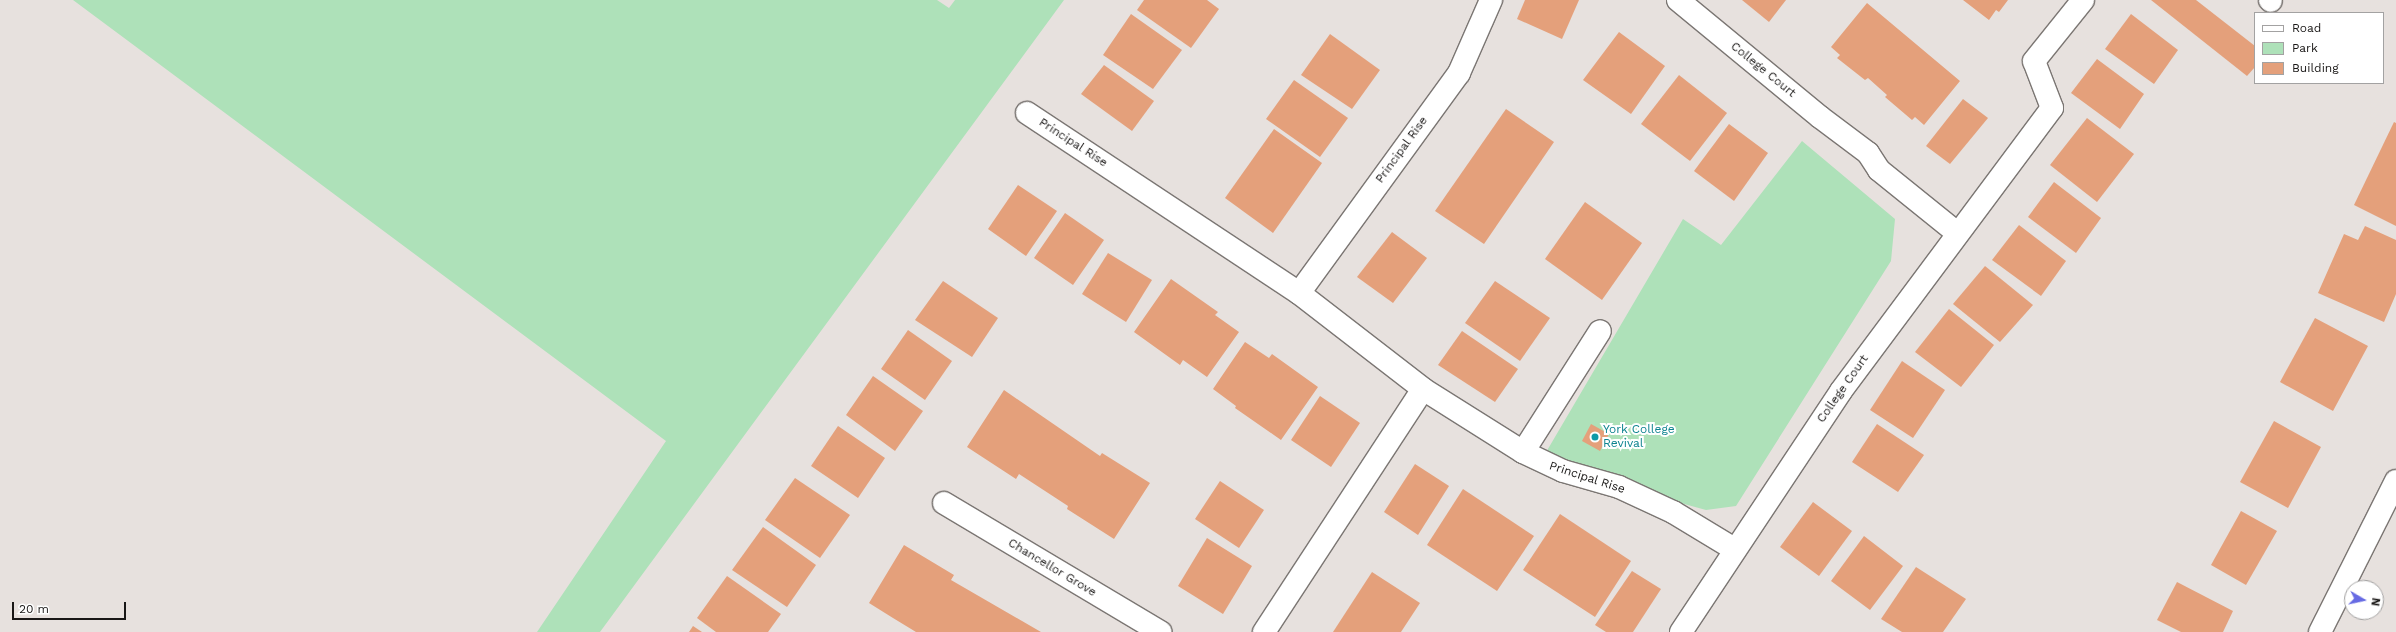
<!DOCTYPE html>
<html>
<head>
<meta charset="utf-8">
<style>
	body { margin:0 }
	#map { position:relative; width:2396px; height:632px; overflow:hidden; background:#e7e1de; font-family:"Work Sans",sans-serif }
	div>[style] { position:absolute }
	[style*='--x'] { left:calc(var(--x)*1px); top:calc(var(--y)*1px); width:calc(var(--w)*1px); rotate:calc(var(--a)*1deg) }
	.green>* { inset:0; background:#aee1b9 }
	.building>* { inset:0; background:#e4a07b }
	.roads { filter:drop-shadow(1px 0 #7b7673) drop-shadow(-1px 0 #7b7673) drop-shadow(0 1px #7b7673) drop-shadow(0 -1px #7b7673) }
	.minor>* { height:22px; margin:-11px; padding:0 11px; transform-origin:11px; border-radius:11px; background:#fff }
	.dots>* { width:11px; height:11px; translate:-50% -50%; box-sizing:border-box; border:2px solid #fff; border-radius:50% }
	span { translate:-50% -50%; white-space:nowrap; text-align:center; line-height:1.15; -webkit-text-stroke:4px #fff; paint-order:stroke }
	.street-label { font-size:12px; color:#191716 }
	.culture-label { font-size:12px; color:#0d838f }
	.left { translate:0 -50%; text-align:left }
	.legend { position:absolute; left:2254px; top:12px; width:130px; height:72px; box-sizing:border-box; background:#fff; border:1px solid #a3a2a2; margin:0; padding:5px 7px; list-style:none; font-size:12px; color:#191716 }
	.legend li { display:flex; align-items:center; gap:8px; height:20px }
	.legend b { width:20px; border:1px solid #a3a2a2 }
	.north { position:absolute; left:2344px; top:580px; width:40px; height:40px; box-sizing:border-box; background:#fff; border:1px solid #a3a2a2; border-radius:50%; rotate:99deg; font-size:11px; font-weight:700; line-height:16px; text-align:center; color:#191716 }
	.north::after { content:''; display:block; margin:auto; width:14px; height:18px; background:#666ae3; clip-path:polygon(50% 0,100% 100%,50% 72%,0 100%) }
	.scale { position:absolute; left:12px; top:602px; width:114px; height:18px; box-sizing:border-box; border:2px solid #191716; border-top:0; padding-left:5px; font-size:12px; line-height:14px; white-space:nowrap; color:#191716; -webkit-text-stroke:3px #fff; paint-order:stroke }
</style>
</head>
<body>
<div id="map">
	<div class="green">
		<div style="clip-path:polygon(73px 0,937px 0,949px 8px,955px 0,1064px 0,600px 632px,537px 632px,666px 441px)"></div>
		<div style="clip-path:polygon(1802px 141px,1895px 219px,1891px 261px,1736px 506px,1706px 510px,1677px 502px,1545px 454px,1683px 219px,1721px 245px)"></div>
	</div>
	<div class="building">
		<div style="clip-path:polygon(1144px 0,1207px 0,1219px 9px,1191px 48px,1137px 10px)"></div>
		<div style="clip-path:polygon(1525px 0,1579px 0,1562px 39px,1517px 19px)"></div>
		<div style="clip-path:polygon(1742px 0,1786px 0,1769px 22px)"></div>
		<div style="clip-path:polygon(1963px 0,2008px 0,1999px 12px,1996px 10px,1989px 20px)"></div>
		<div style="clip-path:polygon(2151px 0,2196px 0,2255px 46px,2255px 67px,2247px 76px)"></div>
		<div style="clip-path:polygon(1867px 3px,1960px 81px,1924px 125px,1915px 117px,1912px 120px,1885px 97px,1887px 95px,1868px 78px,1865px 80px,1837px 58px,1840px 55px,1831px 47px)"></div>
		<div style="clip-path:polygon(1131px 14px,1182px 50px,1153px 89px,1103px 55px)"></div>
		<div style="clip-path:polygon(2131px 14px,2178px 50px,2154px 84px,2105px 49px)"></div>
		<div style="clip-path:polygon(1619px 32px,1665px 66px,1631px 114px,1583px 80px)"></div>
		<div style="clip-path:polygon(1330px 34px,1380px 70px,1352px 109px,1301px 75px)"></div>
		<div style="clip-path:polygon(2097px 59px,2144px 94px,2120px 129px,2071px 93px)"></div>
		<div style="clip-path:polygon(1104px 65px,1154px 101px,1132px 131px,1081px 94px)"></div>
		<div style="clip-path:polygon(1679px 75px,1727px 113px,1690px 161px,1641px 124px)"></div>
		<div style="clip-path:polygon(1294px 80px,1348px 118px,1320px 157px,1266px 119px)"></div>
		<div style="clip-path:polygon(1963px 99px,1988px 118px,1950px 164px,1926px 146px)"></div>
		<div style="clip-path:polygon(1506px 109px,1554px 142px,1484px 244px,1435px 211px)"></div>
		<div style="clip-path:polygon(2087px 118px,2134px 154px,2097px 202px,2050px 165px)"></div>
		<div style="clip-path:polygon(2394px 122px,2396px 123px,2396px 226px,2354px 205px)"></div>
		<div style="clip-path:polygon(1729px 124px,1768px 153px,1734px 201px,1694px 171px)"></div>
		<div style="clip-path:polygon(1274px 129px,1322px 163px,1273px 233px,1225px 198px)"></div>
		<div style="clip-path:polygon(2054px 182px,2101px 218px,2076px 253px,2028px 217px)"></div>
		<div style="clip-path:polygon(1018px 185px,1057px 211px,1026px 256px,988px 229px)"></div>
		<div style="clip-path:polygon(1585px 202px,1642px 243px,1602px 300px,1545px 259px)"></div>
		<div style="clip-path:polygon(1065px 213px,1104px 240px,1073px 285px,1034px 258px)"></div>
		<div style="clip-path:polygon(2019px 225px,2066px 261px,2041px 296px,1992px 260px)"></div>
		<div style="clip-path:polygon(2365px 226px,2396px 240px,2396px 294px,2384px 322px,2318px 293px,2344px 234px,2358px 240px)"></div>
		<div style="clip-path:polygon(1392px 232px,1427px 258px,1393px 303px,1357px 277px)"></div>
		<div style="clip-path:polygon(1108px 253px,1152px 280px,1126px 322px,1082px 294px)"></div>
		<div style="clip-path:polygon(1985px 266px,2033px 305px,2000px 342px,1953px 304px)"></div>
		<div style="clip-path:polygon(1171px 279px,1218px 312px,1215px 315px,1239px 332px,1207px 377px,1183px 360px,1180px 365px,1134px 332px)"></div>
		<div style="clip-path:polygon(943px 281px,998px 318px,972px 357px,915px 320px)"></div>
		<div style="clip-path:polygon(1495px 281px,1550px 318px,1520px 361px,1465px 323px)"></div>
		<div style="clip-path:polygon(1949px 309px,1994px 345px,1961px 387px,1915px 352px)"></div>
		<div style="clip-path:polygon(2315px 318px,2368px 346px,2333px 411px,2280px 382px)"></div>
		<div style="clip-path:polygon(908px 330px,952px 361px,925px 400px,881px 369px)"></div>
		<div style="clip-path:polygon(1462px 331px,1518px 369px,1495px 402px,1438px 365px)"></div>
		<div style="clip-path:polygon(1245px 342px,1269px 358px,1272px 354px,1318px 387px,1281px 440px,1235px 408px,1236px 406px,1213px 389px)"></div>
		<div style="clip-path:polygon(1902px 361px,1945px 390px,1913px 438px,1870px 410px)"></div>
		<div style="clip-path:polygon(873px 376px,923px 411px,895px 451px,846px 415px)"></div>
		<div style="clip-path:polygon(1004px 390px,1100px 456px,1102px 453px,1150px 483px,1114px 539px,1067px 509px,1068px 506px,1019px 474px,1016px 479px,967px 447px)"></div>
		<div style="clip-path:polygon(1320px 396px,1360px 423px,1331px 467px,1291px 440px)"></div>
		<div style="clip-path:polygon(2274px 421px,2321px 447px,2288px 508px,2240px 482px)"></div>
		<div style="clip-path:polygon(1591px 424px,1609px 434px,1600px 451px,1582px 441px)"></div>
		<div style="clip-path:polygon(1877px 424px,1924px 455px,1898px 492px,1852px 462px)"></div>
		<div style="clip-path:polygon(838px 426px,885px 458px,858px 498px,811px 466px)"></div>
		<div style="clip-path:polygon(1415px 464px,1449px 486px,1418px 535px,1384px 512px)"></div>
		<div style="clip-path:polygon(795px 478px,850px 515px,820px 558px,765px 520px)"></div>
		<div style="clip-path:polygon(1220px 481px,1264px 510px,1239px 548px,1195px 519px)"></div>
		<div style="clip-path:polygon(1463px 489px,1534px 536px,1497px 591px,1427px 545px)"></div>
		<div style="clip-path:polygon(1813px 502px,1852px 531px,1819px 576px,1780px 547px)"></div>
		<div style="clip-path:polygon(2241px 511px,2277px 531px,2246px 585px,2211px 565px)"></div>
		<div style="clip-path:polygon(1560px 514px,1631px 561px,1595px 617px,1523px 570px)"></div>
		<div style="clip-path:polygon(763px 527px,816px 565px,787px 607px,732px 570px)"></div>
		<div style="clip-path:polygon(1864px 536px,1903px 566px,1870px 610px,1831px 581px)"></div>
		<div style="clip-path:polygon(1207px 538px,1252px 566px,1223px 614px,1178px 586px)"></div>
		<div style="clip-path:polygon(904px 545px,954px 575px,951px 580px,1041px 632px,916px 632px,893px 618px,869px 603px)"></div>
		<div style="clip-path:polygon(1916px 567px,1966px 599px,1943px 632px,1902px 632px,1881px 619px)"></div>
		<div style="clip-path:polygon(1632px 571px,1661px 589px,1633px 632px,1606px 632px,1595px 625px)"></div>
		<div style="clip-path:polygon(1372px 572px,1420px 603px,1401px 632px,1333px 632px)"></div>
		<div style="clip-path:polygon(727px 576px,781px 614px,768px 632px,716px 632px,697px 618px)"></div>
		<div style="clip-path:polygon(2177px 582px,2233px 611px,2223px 632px,2181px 632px,2157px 620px)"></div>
		<div style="clip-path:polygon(693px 626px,702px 632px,689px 632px)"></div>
	</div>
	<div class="roads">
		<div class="minor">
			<div style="--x:1491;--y:0;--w:80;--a:113.7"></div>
			<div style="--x:1459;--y:73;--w:272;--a:126"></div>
			<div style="--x:1299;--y:293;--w:157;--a:37.7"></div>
			<div style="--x:1423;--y:389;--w:118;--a:32.2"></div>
			<div style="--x:1523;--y:452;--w:44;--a:25.4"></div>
			<div style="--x:1563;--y:471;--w:58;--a:15.9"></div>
			<div style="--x:1619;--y:487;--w:60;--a:24.8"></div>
			<div style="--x:1673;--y:512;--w:71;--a:31.2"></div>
			<div style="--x:1678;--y:0;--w:184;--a:39.5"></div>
			<div style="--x:1820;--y:117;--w:60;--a:36.9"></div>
			<div style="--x:1868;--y:153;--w:20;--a:57"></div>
			<div style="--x:1879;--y:170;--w:100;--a:38.9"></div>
			<div style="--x:2270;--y:0;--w:1;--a:45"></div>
			<div style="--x:1027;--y:113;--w:326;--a:33.5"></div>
			<div style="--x:1523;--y:452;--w:143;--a:-57.5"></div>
			<div style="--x:944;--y:503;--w:252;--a:30.8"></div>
			<div style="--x:1264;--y:632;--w:290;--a:-56.8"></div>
			<div style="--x:1681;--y:632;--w:289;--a:-56.4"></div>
			<div style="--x:1841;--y:391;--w:353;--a:-53.3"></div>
			<div style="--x:2052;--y:108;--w:50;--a:-111"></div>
			<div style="--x:2034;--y:61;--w:78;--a:-51.2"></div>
			<div style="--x:2320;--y:632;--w:169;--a:-63.3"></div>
		</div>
	</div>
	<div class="dots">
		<div style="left:1595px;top:437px;background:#0f9aa8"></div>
	</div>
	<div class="street-label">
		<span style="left:1763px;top:70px;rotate:39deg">College Court</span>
		<span style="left:1073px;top:143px;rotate:33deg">Principal Rise</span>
		<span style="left:1402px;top:150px;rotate:-54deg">Principal Rise</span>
		<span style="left:1843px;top:389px;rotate:-55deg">College Court</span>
		<span style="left:1587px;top:478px;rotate:18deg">Principal Rise</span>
		<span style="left:1052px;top:568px;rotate:31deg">Chancellor Grove</span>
	</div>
	<div class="culture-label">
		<span class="left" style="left:1603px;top:437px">York College<br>Revival</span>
	</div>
	<ul class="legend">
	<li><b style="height:5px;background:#fff"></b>Road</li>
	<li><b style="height:11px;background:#aee1b9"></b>Park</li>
	<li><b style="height:11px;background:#e4a07b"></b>Building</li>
	</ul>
	<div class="north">N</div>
	<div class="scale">20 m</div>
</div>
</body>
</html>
